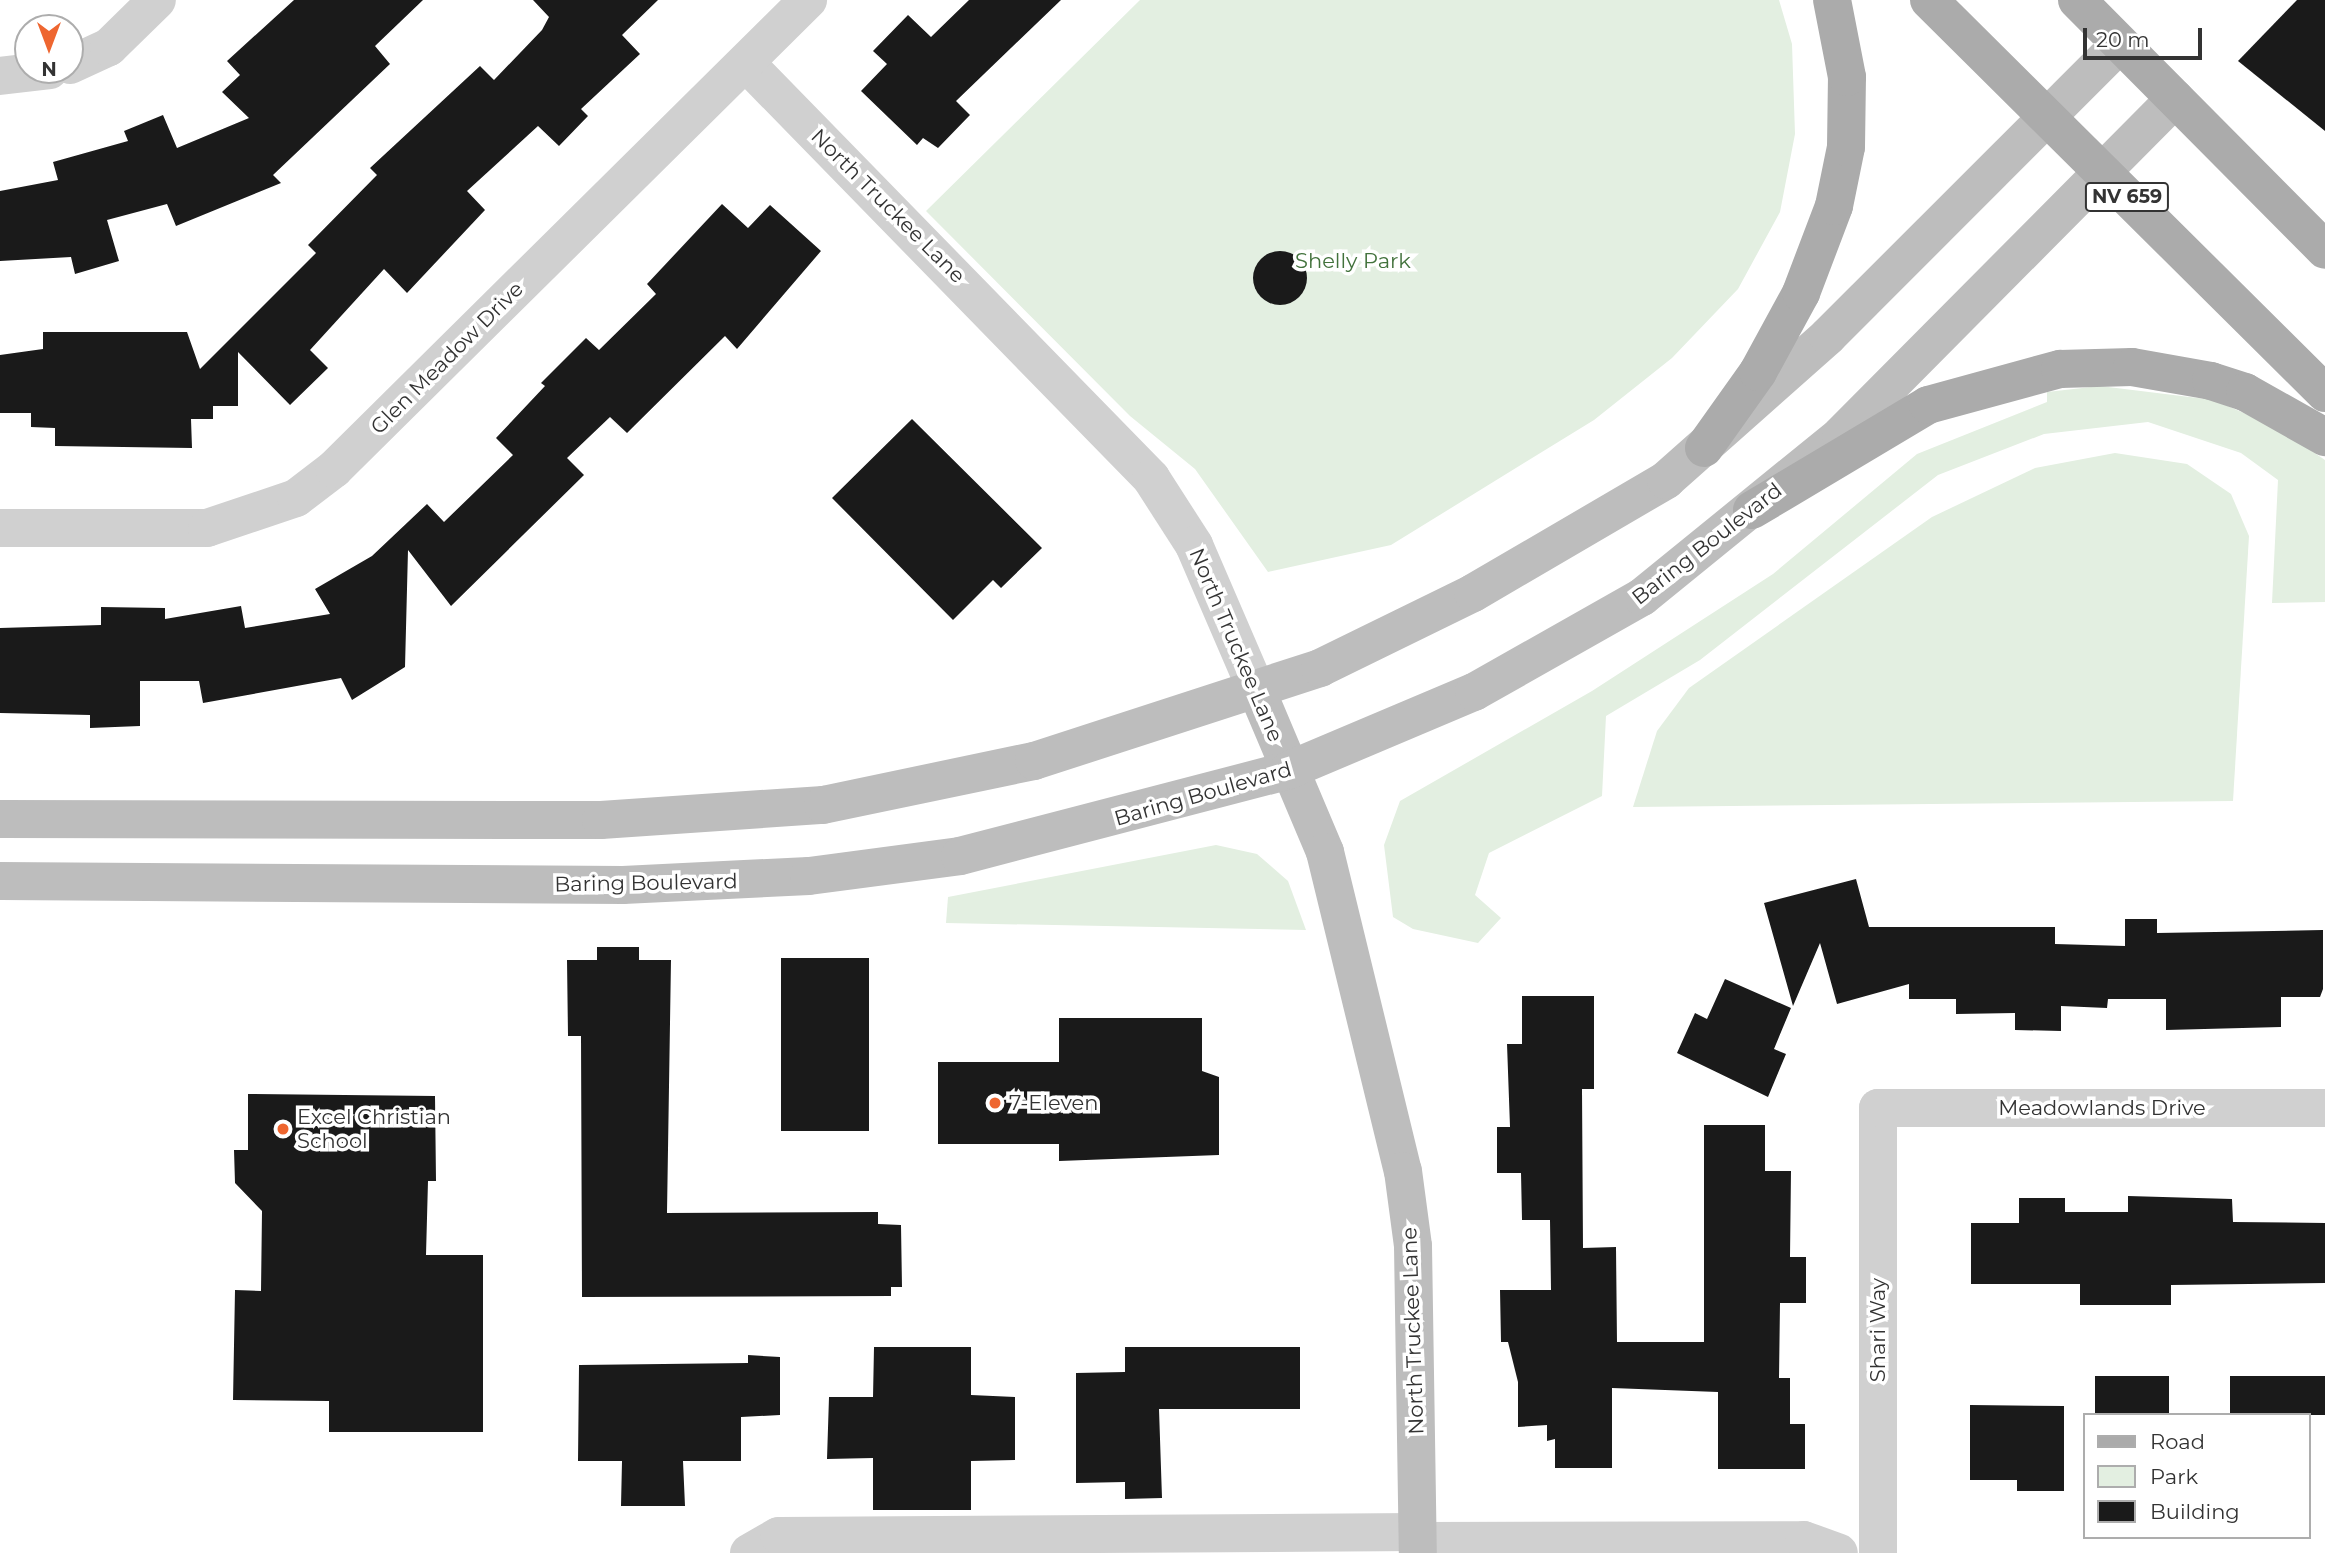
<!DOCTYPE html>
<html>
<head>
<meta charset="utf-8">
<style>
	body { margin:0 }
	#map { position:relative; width:2325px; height:1553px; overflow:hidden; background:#fff; font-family:Montserrat,sans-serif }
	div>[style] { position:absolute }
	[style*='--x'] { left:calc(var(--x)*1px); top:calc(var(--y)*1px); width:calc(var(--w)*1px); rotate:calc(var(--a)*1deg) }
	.green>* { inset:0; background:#e3efe1 }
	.building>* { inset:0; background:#1a1a1a }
	.round { border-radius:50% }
	.street>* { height:38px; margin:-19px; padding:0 19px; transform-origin:19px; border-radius:19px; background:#d0d0d0 }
	.secondary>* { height:38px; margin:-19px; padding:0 19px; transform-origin:19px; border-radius:19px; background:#bdbdbd }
	.primary>* { height:38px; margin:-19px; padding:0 19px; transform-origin:19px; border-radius:19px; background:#ababab }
	.dots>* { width:19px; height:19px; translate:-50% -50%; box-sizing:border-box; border:4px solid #fff; border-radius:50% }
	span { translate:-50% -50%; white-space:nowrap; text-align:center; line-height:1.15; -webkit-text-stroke:7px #fff; paint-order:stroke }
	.shield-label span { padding:2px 5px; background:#fff; border:2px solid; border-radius:5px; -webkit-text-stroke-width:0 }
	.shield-label { font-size:19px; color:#333; font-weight:700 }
	.street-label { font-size:21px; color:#333 }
	.park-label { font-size:21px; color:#42723c }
	.poi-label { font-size:21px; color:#333 }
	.left { translate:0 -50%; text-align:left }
	.legend { position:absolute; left:2083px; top:1413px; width:228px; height:126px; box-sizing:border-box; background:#fff; border:2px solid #adadad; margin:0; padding:9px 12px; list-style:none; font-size:21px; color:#333 }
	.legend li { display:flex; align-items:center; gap:14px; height:35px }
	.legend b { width:35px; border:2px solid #adadad }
	.north { position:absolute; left:14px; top:14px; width:70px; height:70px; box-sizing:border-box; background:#fff; border:2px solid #adadad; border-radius:50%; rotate:180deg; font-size:19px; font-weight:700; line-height:28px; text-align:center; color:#333 }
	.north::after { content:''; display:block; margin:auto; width:24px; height:32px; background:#ee6630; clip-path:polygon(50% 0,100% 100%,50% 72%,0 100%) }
	.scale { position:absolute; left:2083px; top:28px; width:119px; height:32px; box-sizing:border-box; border:4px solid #333; border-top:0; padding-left:9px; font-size:21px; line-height:24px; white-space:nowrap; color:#333; -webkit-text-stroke:5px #fff; paint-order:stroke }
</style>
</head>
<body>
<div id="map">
	<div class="green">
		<div style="clip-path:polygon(1140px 0,1779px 0,1792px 44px,1795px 134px,1780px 212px,1738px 289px,1672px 358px,1594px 420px,1391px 545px,1268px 572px,1195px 469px,1130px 416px,926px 211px)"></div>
		<div style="clip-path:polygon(2100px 386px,2214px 400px,2276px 427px,2325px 460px,2325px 602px,2272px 603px,2278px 480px,2241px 453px,2148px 422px,2044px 434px,1938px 475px,1700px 660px,1606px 716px,1602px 796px,1489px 853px,1475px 895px,1501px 918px,1478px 943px,1413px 929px,1393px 917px,1384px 845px,1400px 801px,1592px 691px,1773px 574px,1917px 454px,2047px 402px,2047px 392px)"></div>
		<div style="clip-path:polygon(2115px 453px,2187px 464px,2231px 494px,2249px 536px,2233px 801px,1633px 807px,1657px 731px,1689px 688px,1932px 517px,2035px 468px)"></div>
		<div style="clip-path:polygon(1216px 845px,1257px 854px,1288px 881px,1306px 930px,946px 923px,948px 897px)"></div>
	</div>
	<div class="building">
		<div style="clip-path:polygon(294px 0,423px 0,375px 46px,390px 64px,273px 175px,281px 183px,176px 226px,167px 204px,107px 220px,119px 261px,75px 274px,71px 257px,0 261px,0 191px,58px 180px,53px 162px,128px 141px,124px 131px,163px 115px,177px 148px,249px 118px,222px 92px,240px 75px,227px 61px)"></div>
		<div style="clip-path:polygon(533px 0,658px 0,622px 35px,640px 54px,581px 109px,588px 116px,559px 146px,538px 126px,467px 191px,485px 210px,407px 293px,384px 269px,310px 350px,328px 368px,290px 405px,238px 352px,238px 406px,213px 406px,213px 419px,191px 419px,192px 448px,55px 446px,55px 428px,31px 427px,31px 413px,0 413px,0 355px,43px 349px,43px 332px,187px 332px,200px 369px,316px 253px,308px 245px,377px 175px,370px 168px,480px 66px,494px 80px,542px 30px,549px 17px)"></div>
		<div style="clip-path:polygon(969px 0,1061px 0,956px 101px,970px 115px,938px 148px,923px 138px,917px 145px,861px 91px,887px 64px,873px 51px,908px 15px,931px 37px)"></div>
		<div style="clip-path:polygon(2297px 0,2325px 0,2325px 131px,2238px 61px)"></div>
		<div style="clip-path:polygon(722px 204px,748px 228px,770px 205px,821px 251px,737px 349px,725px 336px,627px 433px,610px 417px,567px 458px,584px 475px,451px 606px,408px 550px,405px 667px,352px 700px,341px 678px,203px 703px,199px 681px,140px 681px,140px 726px,90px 728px,90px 715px,0 713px,0 628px,101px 625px,101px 607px,165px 608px,165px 619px,241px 606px,245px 628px,330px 614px,315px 589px,372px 556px,427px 504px,444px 522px,513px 455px,496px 438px,545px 386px,541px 383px,586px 338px,599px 350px,656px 294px,647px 284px)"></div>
		<div class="round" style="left:1253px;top:251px;width:54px;height:54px"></div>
		<div style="clip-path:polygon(912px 419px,1042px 548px,1001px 588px,993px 580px,953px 620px,832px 498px)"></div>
		<div style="clip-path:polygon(1856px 879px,1869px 927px,2055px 927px,2055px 944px,2125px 946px,2125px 919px,2157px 919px,2157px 933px,2323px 930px,2323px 989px,2320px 997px,2281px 997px,2281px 1027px,2166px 1030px,2166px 999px,2108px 999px,2107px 1008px,2061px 1006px,2061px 1031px,2015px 1030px,2015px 1013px,1956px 1014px,1956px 999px,1909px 999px,1909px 984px,1837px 1004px,1820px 943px,1793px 1006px,1764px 903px)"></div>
		<div style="clip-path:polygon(597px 947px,639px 947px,639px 960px,671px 960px,667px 1213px,878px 1212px,878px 1224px,901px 1225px,902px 1287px,891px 1287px,891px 1296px,582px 1297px,581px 1036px,568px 1036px,567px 960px,597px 960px)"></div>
		<div style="clip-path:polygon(781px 958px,869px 958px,869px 1131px,781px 1131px)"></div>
		<div style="clip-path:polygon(1725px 979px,1791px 1008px,1774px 1049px,1786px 1054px,1768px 1097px,1677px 1053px,1695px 1013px,1707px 1019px)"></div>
		<div style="clip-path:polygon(1522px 996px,1594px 996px,1594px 1089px,1582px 1089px,1583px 1248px,1616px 1247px,1617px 1342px,1704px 1342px,1704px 1125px,1765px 1125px,1765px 1171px,1791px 1171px,1790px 1257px,1806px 1257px,1806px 1303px,1780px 1303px,1779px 1378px,1790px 1378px,1790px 1424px,1805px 1424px,1805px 1469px,1718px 1469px,1718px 1392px,1612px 1388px,1612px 1468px,1555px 1468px,1555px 1439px,1547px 1441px,1547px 1425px,1518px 1427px,1518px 1382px,1508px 1342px,1501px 1342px,1500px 1290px,1551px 1290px,1550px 1220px,1522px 1220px,1521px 1173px,1497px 1173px,1497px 1127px,1510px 1127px,1507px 1044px,1522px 1044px)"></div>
		<div style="clip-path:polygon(1059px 1018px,1202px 1018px,1202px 1071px,1219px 1077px,1219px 1155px,1059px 1161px,1059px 1144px,938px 1144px,938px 1062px,1059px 1062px)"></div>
		<div style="clip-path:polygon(248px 1094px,435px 1096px,436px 1181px,428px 1181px,426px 1255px,483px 1255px,483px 1432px,329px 1432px,329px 1401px,233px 1400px,235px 1290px,261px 1291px,262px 1211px,235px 1183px,234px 1150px,248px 1150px)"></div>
		<div style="clip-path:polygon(2128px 1196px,2232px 1199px,2233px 1222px,2325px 1223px,2325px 1283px,2171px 1285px,2171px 1305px,2080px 1305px,2080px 1284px,1971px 1284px,1971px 1223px,2019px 1223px,2019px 1198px,2065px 1198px,2065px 1212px,2128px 1212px)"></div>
		<div style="clip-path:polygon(874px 1347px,971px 1347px,971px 1395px,1015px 1397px,1015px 1460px,971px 1461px,971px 1510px,873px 1510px,873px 1458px,827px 1459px,829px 1397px,873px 1397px)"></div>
		<div style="clip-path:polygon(1125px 1347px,1300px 1347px,1300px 1409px,1159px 1409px,1162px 1498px,1125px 1499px,1125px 1482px,1076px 1483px,1076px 1373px,1125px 1372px)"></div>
		<div style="clip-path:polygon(748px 1355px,780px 1357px,780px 1415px,741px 1417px,741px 1461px,683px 1461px,685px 1506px,621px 1506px,622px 1461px,578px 1461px,579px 1365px,748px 1363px)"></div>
		<div style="clip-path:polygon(2095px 1376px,2169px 1376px,2169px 1415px,2095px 1415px)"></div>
		<div style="clip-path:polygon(2230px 1376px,2325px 1376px,2325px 1415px,2230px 1415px)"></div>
		<div style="clip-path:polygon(1970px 1405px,2064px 1406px,2064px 1491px,2017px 1491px,2017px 1480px,1970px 1480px)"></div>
	</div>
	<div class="street">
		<div style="--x:746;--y:63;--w:580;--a:45.7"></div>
		<div style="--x:1151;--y:478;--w:80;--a:57.3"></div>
		<div style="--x:1194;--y:545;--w:159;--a:66.7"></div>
		<div style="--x:70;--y:65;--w:43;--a:-24.8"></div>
		<div style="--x:109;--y:47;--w:67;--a:-44.4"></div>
		<div style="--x:0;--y:76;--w:50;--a:-6.8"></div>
		<div style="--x:0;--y:528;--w:207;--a:0"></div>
		<div style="--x:207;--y:528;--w:94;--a:-18.6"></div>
		<div style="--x:296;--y:498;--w:48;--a:-37.3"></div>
		<div style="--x:334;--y:469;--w:667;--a:-44.7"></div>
		<div style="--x:1418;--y:1541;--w:386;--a:-0.1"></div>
		<div style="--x:1804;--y:1540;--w:37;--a:20"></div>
		<div style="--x:749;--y:1553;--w:34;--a:-30"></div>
		<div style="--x:779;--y:1536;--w:639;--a:-0.36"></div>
		<div style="--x:1878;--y:1553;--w:445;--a:-90"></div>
		<div style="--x:1878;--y:1108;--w:447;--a:0"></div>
	</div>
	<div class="secondary">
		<div style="--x:1257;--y:691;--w:175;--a:67.1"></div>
		<div style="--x:1325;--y:852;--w:328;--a:76.3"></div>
		<div style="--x:1403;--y:1171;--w:76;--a:82.4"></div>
		<div style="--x:1413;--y:1246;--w:307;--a:89.1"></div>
		<div style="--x:0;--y:819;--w:601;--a:0.1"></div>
		<div style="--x:601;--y:820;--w:223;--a:-3.9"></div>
		<div style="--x:823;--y:805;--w:216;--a:-11.8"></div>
		<div style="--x:1034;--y:761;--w:301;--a:-18"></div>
		<div style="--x:1320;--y:668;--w:170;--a:-26.1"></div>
		<div style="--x:1473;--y:593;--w:224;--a:-30.3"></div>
		<div style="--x:1666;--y:480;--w:217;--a:-41.6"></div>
		<div style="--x:1828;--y:336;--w:412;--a:-45"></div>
		<div style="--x:0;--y:881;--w:623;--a:0.37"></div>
		<div style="--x:623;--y:885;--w:186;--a:-2.8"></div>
		<div style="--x:809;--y:876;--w:152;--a:-7.5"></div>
		<div style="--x:960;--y:856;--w:340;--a:-14.6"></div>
		<div style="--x:1289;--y:770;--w:201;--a:-22.9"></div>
		<div style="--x:1474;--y:692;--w:193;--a:-29.5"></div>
		<div style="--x:1642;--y:597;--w:257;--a:-39.1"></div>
		<div style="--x:1841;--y:435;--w:474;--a:-45.2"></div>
	</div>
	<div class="primary">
		<div style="--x:1929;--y:0;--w:558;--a:44.78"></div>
		<div style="--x:2077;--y:0;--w:352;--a:45.2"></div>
		<div style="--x:1704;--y:448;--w:93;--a:-54.6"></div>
		<div style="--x:1758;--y:372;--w:90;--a:-61.4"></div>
		<div style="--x:1801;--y:293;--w:93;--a:-69.2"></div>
		<div style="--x:1834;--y:206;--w:60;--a:-78.5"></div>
		<div style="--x:1846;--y:147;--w:70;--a:-89.2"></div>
		<div style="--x:1847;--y:77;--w:78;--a:-101"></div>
		<div style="--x:1752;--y:510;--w:205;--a:-30.8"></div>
		<div style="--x:1928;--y:405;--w:137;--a:-15.3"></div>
		<div style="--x:2060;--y:369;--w:72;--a:-1.6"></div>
		<div style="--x:2132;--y:367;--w:80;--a:10"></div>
		<div style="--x:2211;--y:381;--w:36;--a:18"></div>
		<div style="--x:2245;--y:392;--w:92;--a:29.4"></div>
	</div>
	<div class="dots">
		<div style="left:995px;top:1103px;background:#ee6630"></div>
		<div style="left:283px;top:1129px;background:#ee6630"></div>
	</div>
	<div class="shield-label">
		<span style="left:2127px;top:197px">NV 659</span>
	</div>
	<div class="street-label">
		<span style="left:888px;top:206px;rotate:45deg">North Truckee Lane</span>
		<span style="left:447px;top:358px;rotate:-45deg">Glen Meadow Drive</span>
		<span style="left:1707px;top:544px;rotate:-38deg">Baring Boulevard</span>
		<span style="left:1236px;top:645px;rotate:67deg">North Truckee Lane</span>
		<span style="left:1203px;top:794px;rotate:-16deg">Baring Boulevard</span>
		<span style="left:646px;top:883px;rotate:-1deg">Baring Boulevard</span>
		<span style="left:2102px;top:1108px">Meadowlands Drive</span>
		<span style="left:1878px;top:1330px;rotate:-90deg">Shari Way</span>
		<span style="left:1413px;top:1331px;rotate:-92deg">North Truckee Lane</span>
	</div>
	<div class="park-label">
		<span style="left:1353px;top:261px">Shelly Park</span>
	</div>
	<div class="poi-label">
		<span class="left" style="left:1009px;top:1103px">7-Eleven</span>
		<span class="left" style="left:297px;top:1129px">Excel Christian<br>School</span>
	</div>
	<ul class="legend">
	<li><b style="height:9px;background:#ababab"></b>Road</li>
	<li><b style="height:19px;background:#e3efe1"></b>Park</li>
	<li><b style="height:19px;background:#1a1a1a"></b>Building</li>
	</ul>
	<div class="north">N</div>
	<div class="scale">20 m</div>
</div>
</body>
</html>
